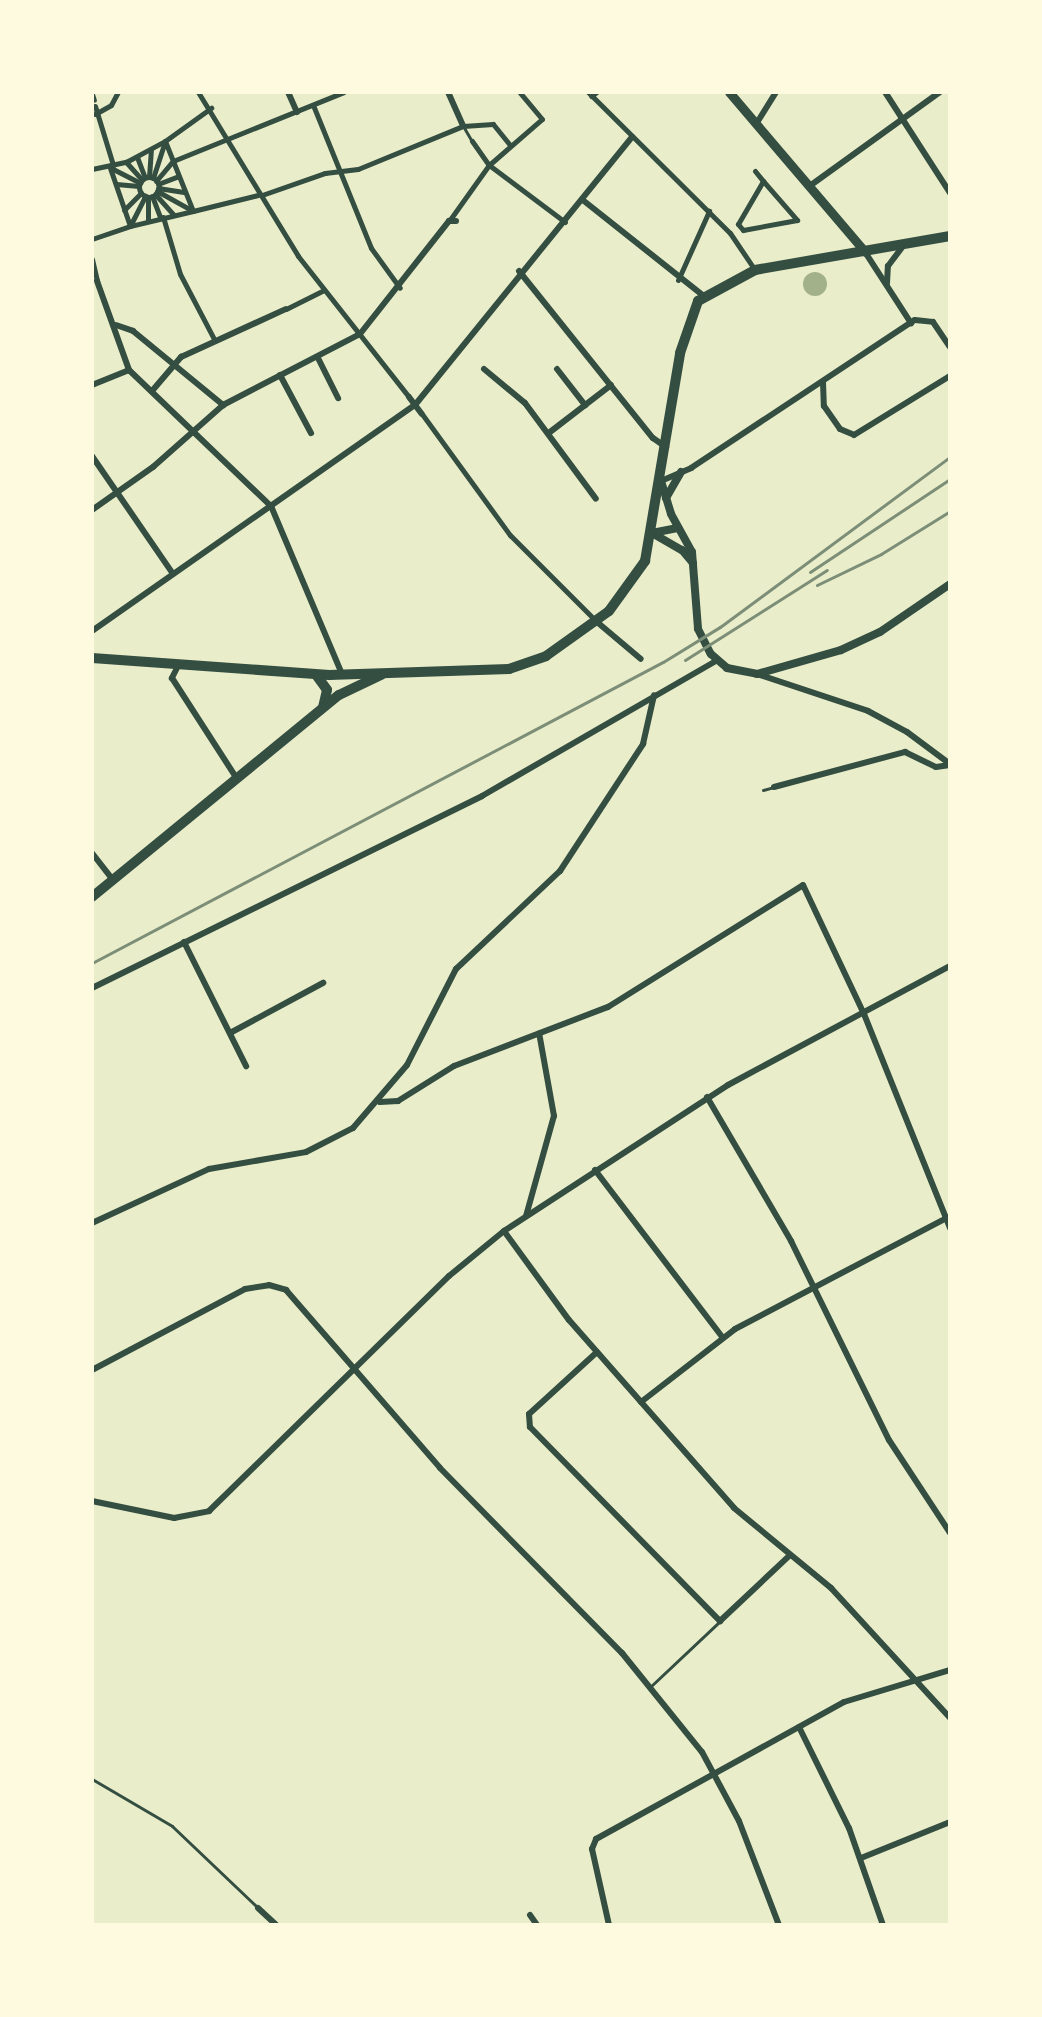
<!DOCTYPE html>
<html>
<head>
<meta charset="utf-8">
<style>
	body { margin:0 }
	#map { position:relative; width:1042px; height:2017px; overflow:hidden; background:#e9edc9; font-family:Raleway,sans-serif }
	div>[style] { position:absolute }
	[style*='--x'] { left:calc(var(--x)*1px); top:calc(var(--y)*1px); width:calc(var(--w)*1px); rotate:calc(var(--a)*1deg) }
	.water>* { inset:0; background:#a3b18a }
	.round { border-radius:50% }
	.service>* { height:3px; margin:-1.5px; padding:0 1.5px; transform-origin:1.5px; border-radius:1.5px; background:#344e41 }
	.pedestrian>* { height:5px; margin:-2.5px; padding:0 2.5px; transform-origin:2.5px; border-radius:2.5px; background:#344e41 }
	.pedestrian>.ring { margin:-2.5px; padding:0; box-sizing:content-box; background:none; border:5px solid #344e41; border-radius:50% }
	.minor>* { height:6px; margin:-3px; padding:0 3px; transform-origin:3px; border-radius:3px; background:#344e41 }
	.tertiary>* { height:8px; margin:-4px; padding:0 4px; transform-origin:4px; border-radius:4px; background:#344e41 }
	.secondary>* { height:9px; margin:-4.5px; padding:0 4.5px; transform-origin:4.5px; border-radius:4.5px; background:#344e41 }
	.primary>* { height:10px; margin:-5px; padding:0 5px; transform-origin:5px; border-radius:5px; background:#344e41 }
	.rail>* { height:3px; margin:-1.5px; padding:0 1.5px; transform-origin:1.5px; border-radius:1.5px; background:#7c8e77 }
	span { translate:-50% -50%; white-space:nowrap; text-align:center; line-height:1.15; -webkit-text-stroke:8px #fefae0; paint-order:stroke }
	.frame { position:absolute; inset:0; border:94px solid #fefae0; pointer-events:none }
</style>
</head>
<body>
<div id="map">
	<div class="water">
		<div class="round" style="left:803px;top:272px;width:24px;height:24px"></div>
	</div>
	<div class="service">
		<div style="--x:463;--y:126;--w:16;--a:60"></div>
		<div style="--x:763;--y:790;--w:11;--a:-15"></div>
		<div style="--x:650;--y:1687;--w:95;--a:-43.3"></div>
		<div style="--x:92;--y:1779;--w:93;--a:30.4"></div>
		<div style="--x:172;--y:1826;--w:119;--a:43.6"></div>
	</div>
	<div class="pedestrian">
		<div style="--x:198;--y:92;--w:192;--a:58.6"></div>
		<div style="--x:298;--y:256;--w:179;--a:51.8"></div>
		<div style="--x:588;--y:92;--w:200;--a:44.8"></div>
		<div style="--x:730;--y:233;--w:45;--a:56"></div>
		<div style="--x:92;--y:94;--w:6;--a:72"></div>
		<div style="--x:313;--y:105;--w:154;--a:67.9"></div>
		<div style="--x:371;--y:248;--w:49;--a:54.1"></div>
		<div style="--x:95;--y:106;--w:62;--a:73"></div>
		<div style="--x:95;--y:114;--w:18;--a:-29"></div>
		<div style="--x:111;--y:105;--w:15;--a:-62"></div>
		<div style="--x:472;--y:141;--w:29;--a:55"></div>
		<div style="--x:489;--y:165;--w:95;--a:36.9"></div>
		<div style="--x:137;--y:157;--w:22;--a:69"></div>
		<div style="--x:126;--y:162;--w:24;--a:48"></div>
		<div style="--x:111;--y:168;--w:33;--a:27"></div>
		<div style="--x:92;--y:169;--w:35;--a:-12"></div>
		<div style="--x:126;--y:162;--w:44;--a:-28.3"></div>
		<div style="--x:165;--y:141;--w:75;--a:68.2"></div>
		<div style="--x:193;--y:211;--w:65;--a:166.6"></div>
		<div style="--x:130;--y:226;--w:61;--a:-109"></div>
		<div style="--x:755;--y:171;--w:13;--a:51"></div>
		<div style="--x:149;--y:177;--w:27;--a:-86"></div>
		<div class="ring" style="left:139px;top:177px;width:15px;height:15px"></div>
		<div style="--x:153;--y:178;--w:39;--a:-72"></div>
		<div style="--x:165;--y:141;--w:57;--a:-35.7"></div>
		<div style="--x:156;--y:181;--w:26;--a:-50"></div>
		<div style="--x:173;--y:161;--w:184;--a:-22"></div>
		<div style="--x:763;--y:181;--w:52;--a:48.9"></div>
		<div style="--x:797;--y:220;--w:55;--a:169.5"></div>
		<div style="--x:743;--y:230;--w:8;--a:-130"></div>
		<div style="--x:738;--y:224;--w:50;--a:-59.8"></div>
		<div style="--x:116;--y:184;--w:23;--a:5"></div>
		<div style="--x:158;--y:184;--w:22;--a:-21"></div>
		<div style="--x:158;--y:188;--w:26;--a:9"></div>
		<div style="--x:157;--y:191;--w:41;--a:29.1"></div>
		<div style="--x:193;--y:211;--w:67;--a:-13.8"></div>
		<div style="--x:155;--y:194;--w:27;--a:48"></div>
		<div style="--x:262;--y:195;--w:67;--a:-19.2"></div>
		<div style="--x:325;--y:173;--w:33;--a:-7"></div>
		<div style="--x:358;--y:169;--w:113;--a:-22.3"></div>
		<div style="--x:463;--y:126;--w:30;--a:-4"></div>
		<div style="--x:493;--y:124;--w:27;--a:51"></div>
		<div style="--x:152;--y:196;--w:22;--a:69"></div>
		<div style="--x:124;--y:210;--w:24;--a:-45"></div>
		<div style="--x:163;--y:217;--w:59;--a:73.4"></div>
		<div style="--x:180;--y:274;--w:73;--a:62.4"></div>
		<div style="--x:148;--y:221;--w:24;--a:-90"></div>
		<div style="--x:449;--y:221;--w:69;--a:-54.5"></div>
		<div style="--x:489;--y:165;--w:70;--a:-41"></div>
		<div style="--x:542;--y:119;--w:35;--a:-130"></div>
		<div style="--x:92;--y:239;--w:40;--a:-18.9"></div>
		<div style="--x:130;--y:226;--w:34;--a:-63"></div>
		<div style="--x:92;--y:259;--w:23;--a:77"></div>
		<div style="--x:678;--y:280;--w:76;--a:-65.8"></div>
		<div style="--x:286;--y:309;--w:42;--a:-26.6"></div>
		<div style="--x:422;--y:414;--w:150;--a:54"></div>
		<div style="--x:510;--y:535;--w:122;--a:45"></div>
	</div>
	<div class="minor">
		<div style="--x:288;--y:92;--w:22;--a:66"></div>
		<div style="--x:448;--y:92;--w:37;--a:66"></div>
		<div style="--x:885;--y:92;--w:120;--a:57.2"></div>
		<div style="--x:592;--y:96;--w:6;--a:-39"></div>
		<div style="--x:758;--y:121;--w:34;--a:-58"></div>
		<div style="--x:811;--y:185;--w:159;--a:-35.8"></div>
		<div style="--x:584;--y:201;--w:153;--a:38.4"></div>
		<div style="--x:865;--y:252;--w:85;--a:57.1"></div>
		<div style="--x:519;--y:271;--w:214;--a:51.3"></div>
		<div style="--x:653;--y:438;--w:16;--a:35"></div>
		<div style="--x:97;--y:281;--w:95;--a:70.2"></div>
		<div style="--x:887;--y:283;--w:17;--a:-87"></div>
		<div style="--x:888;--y:266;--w:26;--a:-53"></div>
		<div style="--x:116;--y:325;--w:18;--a:19"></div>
		<div style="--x:133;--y:331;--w:117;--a:39.4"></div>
		<div style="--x:318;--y:358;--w:45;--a:63.4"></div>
		<div style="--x:484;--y:369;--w:53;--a:39.7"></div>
		<div style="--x:525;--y:403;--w:119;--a:53.5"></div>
		<div style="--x:557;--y:369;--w:46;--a:52.1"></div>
		<div style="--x:280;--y:375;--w:66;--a:61.9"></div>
		<div style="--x:823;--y:382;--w:24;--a:88"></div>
		<div style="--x:824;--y:406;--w:28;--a:55"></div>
		<div style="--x:840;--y:429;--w:15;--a:23"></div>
		<div style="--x:854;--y:435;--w:113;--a:-31.6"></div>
		<div style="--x:92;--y:385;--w:40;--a:-22"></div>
		<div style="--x:129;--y:370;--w:197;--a:43.8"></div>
		<div style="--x:271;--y:506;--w:182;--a:67.1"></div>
		<div style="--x:152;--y:391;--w:45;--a:-49.5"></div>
		<div style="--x:181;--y:357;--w:115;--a:-24.6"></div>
		<div style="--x:409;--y:397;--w:21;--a:53"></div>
		<div style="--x:550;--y:432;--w:77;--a:-37.6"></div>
		<div style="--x:92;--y:456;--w:143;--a:55.5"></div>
		<div style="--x:661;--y:481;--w:33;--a:-23"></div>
		<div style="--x:691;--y:468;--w:268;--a:-33.5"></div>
		<div style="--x:915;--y:320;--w:18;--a:6"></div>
		<div style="--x:933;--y:322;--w:30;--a:56"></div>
		<div style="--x:92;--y:510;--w:75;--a:-35.2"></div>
		<div style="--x:153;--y:467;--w:94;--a:-41.5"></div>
		<div style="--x:223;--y:405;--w:154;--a:-27.4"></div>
		<div style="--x:360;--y:334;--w:144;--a:-51.8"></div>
		<div style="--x:449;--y:221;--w:7;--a:0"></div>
		<div style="--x:597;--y:622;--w:57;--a:40.1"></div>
		<div style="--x:92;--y:631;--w:394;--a:-35"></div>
		<div style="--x:415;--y:405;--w:345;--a:-51"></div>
		<div style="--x:179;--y:664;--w:16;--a:117"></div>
		<div style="--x:172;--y:678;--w:120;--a:57.2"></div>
		<div style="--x:757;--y:674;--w:117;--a:18.4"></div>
		<div style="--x:868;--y:711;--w:44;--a:28.3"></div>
		<div style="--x:907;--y:732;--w:54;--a:36.7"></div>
		<div style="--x:774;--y:787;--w:136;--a:-15"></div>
		<div style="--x:905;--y:752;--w:34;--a:26"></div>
		<div style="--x:936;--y:767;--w:14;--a:-8"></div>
		<div style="--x:92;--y:853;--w:34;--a:52"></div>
		<div style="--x:184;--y:942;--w:139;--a:63.4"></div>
		<div style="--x:92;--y:988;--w:435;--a:-26.2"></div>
		<div style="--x:482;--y:796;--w:270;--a:-30"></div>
		<div style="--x:230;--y:1033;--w:106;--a:-28.3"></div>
		<div style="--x:707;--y:1097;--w:167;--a:59.7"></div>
		<div style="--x:791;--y:1241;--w:222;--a:63.8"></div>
		<div style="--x:889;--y:1440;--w:111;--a:56.7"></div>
		<div style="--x:380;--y:1102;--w:18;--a:-3"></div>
		<div style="--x:398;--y:1101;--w:66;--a:-32"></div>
		<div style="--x:454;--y:1066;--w:165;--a:-21"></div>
		<div style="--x:608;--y:1007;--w:230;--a:-32"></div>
		<div style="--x:803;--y:885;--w:143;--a:64.7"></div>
		<div style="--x:864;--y:1014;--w:231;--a:68.1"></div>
		<div style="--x:595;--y:1170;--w:210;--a:52.7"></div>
		<div style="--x:526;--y:1216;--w:104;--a:-74.4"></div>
		<div style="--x:554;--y:1116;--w:84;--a:-100.2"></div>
		<div style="--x:92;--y:1223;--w:129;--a:-24.8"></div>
		<div style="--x:209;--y:1169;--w:98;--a:-9.9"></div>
		<div style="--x:306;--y:1152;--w:53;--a:-27.1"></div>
		<div style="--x:353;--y:1128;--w:83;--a:-49.4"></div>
		<div style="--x:407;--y:1065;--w:108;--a:-63"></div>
		<div style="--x:456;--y:969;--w:143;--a:-43.3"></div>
		<div style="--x:560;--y:871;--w:152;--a:-56.8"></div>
		<div style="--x:643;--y:744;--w:50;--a:-77.3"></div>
		<div style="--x:504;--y:1231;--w:110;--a:53.9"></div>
		<div style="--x:569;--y:1320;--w:250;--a:48.7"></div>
		<div style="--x:734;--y:1508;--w:126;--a:39.5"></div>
		<div style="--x:831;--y:1588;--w:176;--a:47.5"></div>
		<div style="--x:597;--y:1352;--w:92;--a:137.6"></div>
		<div style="--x:529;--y:1414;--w:13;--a:86"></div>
		<div style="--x:530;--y:1427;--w:272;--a:45.6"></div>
		<div style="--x:720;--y:1621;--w:95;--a:-43.3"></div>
		<div style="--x:92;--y:1370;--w:173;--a:-27.9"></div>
		<div style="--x:245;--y:1289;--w:24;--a:-9"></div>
		<div style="--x:269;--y:1285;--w:18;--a:16"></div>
		<div style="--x:286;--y:1290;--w:235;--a:49.1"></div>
		<div style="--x:440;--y:1468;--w:260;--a:45.5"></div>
		<div style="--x:622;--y:1653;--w:127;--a:51.1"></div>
		<div style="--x:702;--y:1752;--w:78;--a:61.8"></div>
		<div style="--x:739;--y:1821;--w:111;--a:69"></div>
		<div style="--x:641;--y:1402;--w:119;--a:-37.8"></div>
		<div style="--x:735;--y:1329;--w:243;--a:-27.7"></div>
		<div style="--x:92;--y:1501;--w:84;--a:11.7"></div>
		<div style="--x:174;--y:1518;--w:36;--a:-11"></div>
		<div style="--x:209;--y:1511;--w:336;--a:-44.4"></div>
		<div style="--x:449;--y:1276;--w:71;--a:-39.3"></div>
		<div style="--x:504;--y:1231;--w:267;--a:-33.1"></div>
		<div style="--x:728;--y:1085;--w:252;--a:-28.2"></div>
		<div style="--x:799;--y:1727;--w:113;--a:63.7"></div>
		<div style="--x:849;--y:1828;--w:103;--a:70.7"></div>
		<div style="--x:861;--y:1858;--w:96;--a:-22"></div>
		<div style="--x:258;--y:1908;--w:25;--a:43"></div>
		<div style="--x:530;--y:1915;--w:12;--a:55"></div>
		<div style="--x:609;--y:1925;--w:78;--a:-102.6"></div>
		<div style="--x:592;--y:1849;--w:11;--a:-68"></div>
		<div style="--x:596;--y:1839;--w:283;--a:-28.9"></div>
		<div style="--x:844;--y:1702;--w:111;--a:-16.8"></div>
	</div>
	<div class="tertiary">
		<div style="--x:661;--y:481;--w:34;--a:73"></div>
		<div style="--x:671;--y:514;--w:43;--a:61.1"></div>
		<div style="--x:692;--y:552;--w:77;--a:85.5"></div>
		<div style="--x:698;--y:629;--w:28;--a:63"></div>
		<div style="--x:711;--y:654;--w:21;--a:41"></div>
		<div style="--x:727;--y:668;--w:31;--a:11"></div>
		<div style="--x:757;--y:674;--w:87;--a:-15.9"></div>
		<div style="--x:841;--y:650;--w:43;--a:-24.8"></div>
		<div style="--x:880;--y:632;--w:85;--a:-34.4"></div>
		<div style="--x:666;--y:498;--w:30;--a:-60"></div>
		<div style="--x:652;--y:533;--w:34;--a:30"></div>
		<div style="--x:682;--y:550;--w:17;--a:50"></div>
		<div style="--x:652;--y:533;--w:26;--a:-11"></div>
	</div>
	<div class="secondary">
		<div style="--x:729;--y:92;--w:210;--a:49.6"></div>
	</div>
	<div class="primary">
		<div style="--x:92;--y:658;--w:238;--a:4.1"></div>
		<div style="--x:329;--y:675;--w:180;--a:-1.9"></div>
		<div style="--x:509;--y:669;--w:39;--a:-19"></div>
		<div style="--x:546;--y:656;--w:77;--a:-35.5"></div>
		<div style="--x:609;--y:611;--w:62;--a:-54.2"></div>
		<div style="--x:645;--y:561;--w:211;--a:-80.4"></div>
		<div style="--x:680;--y:353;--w:55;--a:-70.9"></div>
		<div style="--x:698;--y:301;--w:65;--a:-28.5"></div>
		<div style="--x:755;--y:270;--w:198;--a:-9.9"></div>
		<div style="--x:317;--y:676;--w:17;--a:54"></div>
		<div style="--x:327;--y:690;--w:17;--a:103"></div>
		<div style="--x:92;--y:897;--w:319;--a:-39.3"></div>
		<div style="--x:339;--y:695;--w:47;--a:-25.5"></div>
	</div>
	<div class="rail">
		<div style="--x:810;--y:572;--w:168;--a:-33.6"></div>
		<div style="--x:817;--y:585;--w:71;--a:-25.8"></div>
		<div style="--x:881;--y:554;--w:81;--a:-31.9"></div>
		<div style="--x:685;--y:660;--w:168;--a:-32.4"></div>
		<div style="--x:92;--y:963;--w:645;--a:-27.8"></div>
		<div style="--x:663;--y:662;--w:67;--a:-31.6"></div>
		<div style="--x:720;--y:627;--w:286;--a:-36.5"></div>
	</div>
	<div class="frame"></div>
</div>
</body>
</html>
